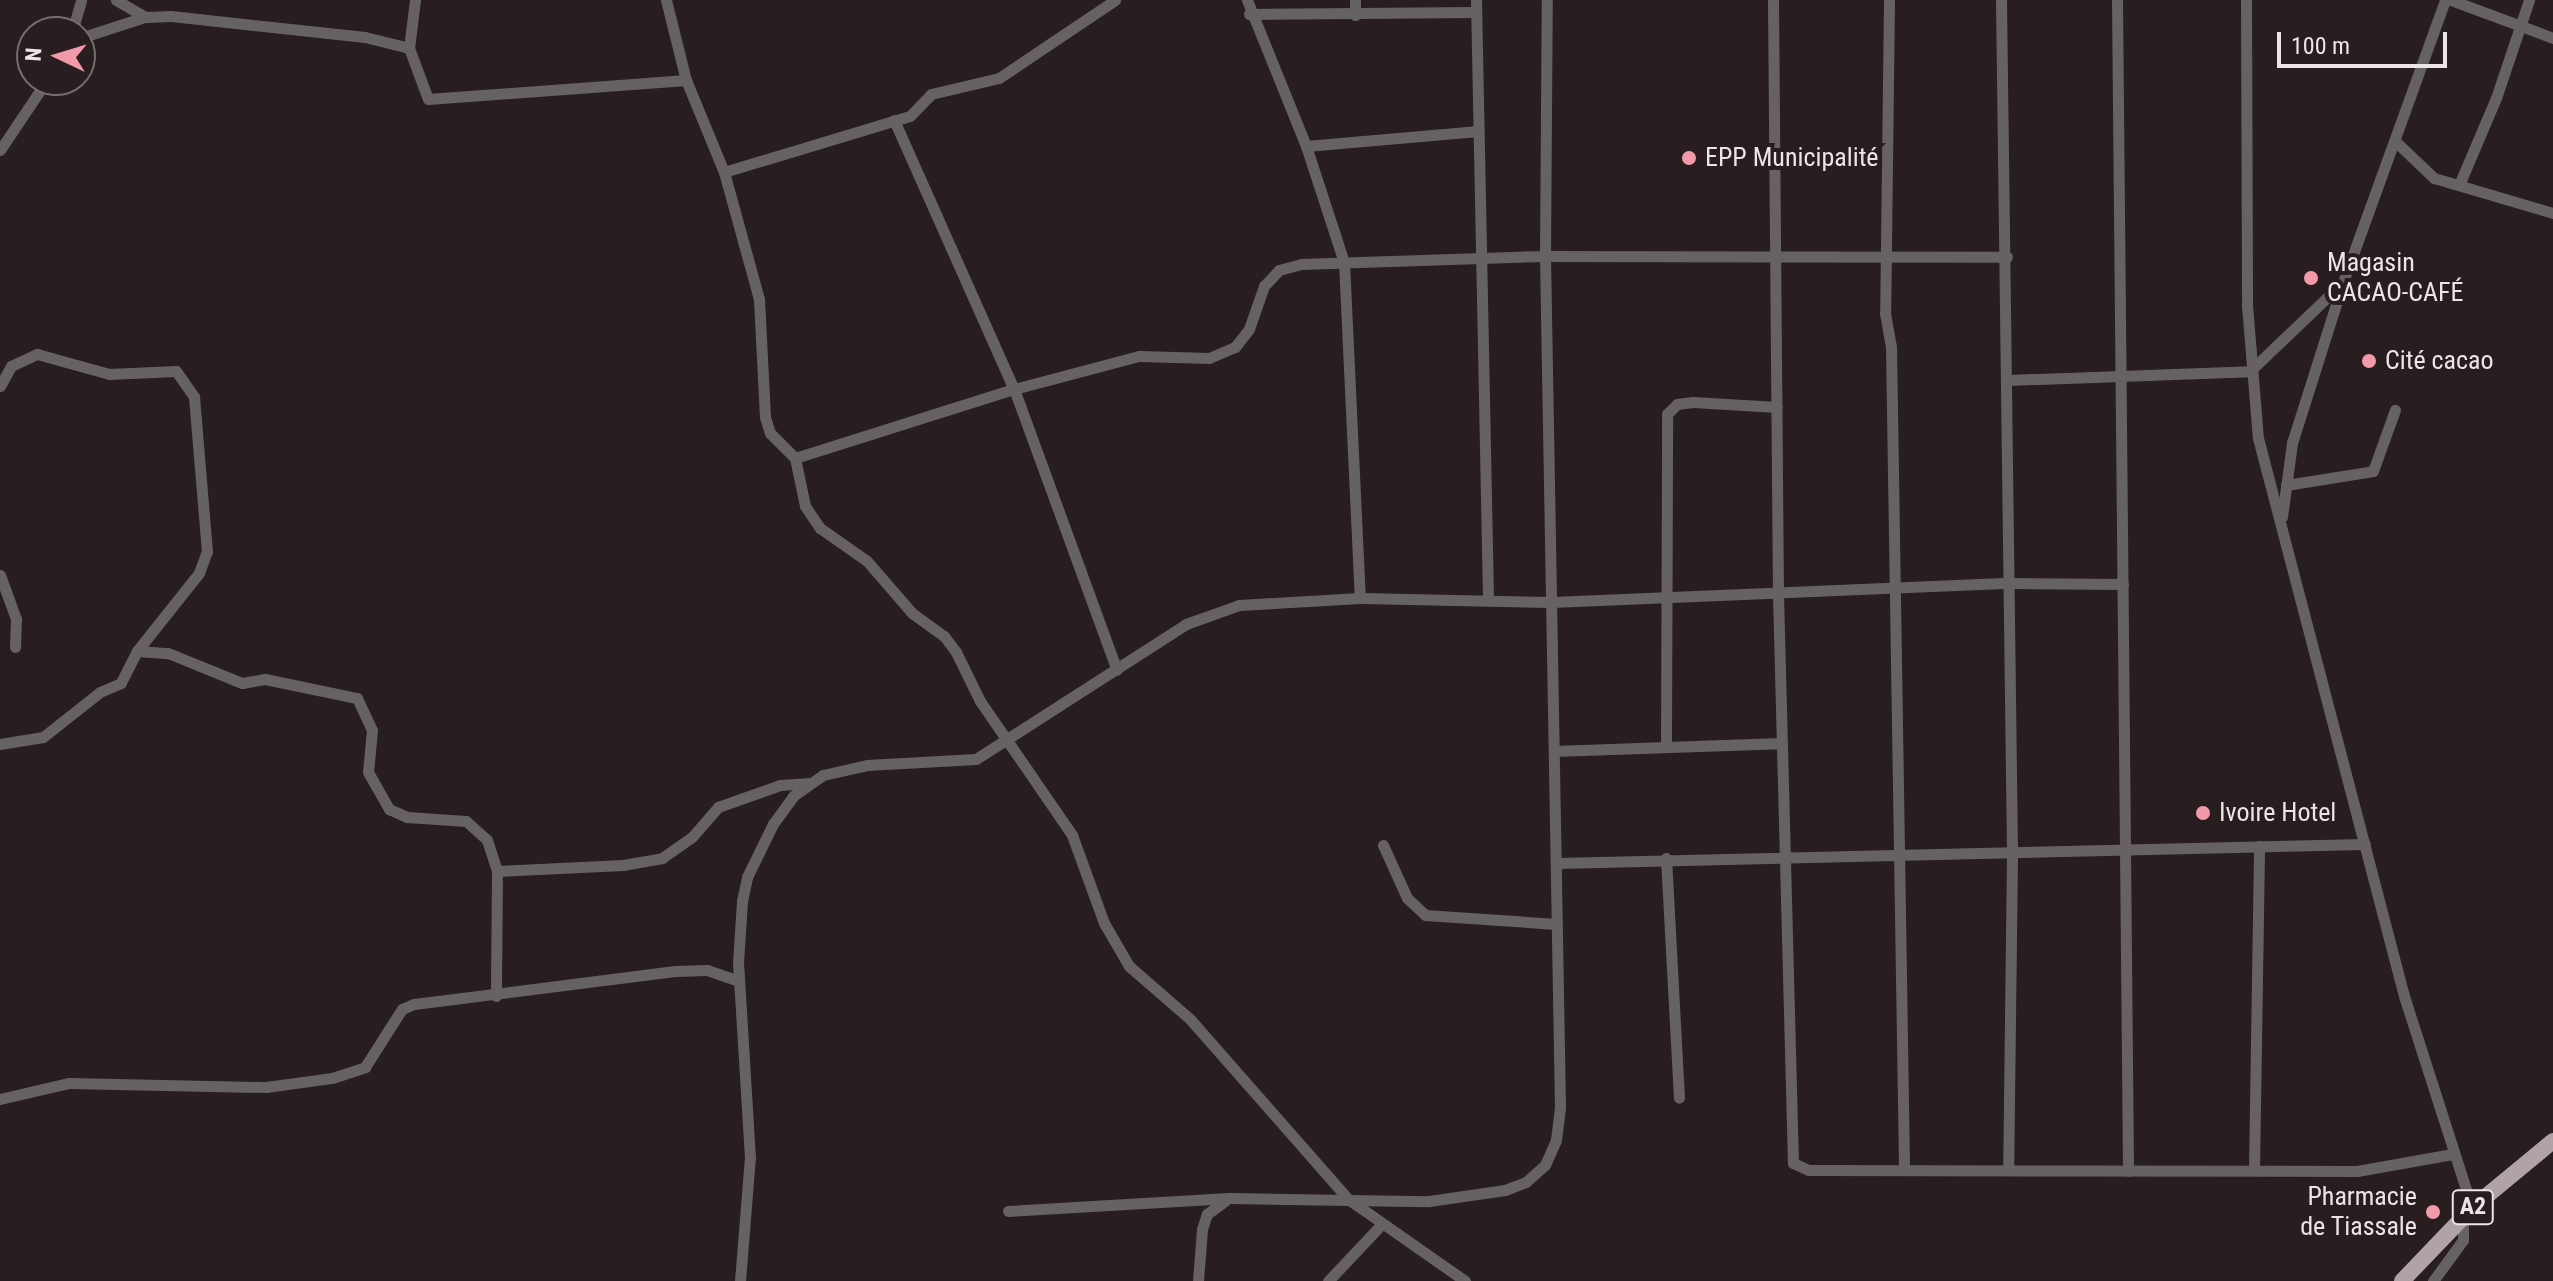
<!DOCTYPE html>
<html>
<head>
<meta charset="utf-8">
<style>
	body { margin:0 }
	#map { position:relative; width:2553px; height:1281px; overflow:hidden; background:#281d1f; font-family:"Roboto Condensed",sans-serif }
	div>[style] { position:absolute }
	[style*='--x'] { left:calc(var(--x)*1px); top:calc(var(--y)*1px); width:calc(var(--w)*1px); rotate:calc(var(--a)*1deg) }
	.minor>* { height:11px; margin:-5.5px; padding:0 5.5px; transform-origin:5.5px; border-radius:5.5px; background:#676262 }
	.primary>* { height:16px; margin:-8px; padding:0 8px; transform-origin:8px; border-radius:8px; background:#afa3a5 }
	.dots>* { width:22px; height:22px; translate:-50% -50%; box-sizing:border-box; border:4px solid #281d1f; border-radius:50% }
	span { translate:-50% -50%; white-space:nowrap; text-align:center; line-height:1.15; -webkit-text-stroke:8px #281d1f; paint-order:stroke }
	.shield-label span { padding:2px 6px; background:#281d1f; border:2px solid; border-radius:6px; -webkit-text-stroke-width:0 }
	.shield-label { font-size:24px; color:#ece5e6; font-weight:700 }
	.poi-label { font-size:26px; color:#ece5e6 }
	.left { translate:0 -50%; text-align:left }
	.right { translate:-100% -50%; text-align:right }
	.north { position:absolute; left:16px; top:16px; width:80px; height:80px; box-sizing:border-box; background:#281d1f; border:2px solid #766d6f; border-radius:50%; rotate:274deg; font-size:22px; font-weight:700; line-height:32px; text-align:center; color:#ece5e6 }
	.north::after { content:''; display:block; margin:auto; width:28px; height:36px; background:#f39aaa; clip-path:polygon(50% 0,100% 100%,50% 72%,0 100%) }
	.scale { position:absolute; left:2277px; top:32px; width:170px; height:36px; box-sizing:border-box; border:4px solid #ece5e6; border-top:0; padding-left:10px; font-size:24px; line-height:28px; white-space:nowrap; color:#ece5e6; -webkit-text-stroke:6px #281d1f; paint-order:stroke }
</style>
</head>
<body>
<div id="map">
	<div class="minor">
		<div style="--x:116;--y:0;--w:34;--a:30"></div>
		<div style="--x:415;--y:0;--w:48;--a:97.1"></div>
		<div style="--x:409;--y:48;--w:54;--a:69.6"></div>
		<div style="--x:428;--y:99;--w:259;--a:-4.2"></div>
		<div style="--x:666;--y:0;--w:82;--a:76"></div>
		<div style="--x:686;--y:80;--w:100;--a:67.6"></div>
		<div style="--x:724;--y:172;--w:132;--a:74.6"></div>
		<div style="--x:759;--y:299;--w:118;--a:87.1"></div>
		<div style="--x:765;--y:417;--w:17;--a:73"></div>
		<div style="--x:770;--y:433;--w:35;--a:45"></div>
		<div style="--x:795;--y:458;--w:49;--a:78.2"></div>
		<div style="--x:805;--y:506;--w:27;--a:56"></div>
		<div style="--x:820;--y:528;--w:57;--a:35.1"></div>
		<div style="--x:867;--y:561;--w:69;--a:49.1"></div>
		<div style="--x:912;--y:613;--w:39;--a:36"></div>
		<div style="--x:944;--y:636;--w:20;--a:53"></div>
		<div style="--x:956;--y:652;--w:55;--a:63.9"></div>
		<div style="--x:980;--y:701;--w:163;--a:55.5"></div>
		<div style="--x:1072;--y:835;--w:94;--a:70"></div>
		<div style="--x:1104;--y:923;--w:50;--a:59.8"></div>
		<div style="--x:1129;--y:966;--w:81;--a:41"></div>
		<div style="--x:1190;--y:1019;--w:240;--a:48.7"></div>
		<div style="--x:1348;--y:1199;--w:143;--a:35"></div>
		<div style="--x:1247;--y:0;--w:157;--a:68"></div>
		<div style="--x:1306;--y:146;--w:122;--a:71.9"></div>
		<div style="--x:1344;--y:262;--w:336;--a:87.3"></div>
		<div style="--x:1355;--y:0;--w:15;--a:90"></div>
		<div style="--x:1476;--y:0;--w:598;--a:88.85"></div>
		<div style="--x:1773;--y:0;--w:595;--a:89.52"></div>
		<div style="--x:1778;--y:595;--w:568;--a:88.49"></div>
		<div style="--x:1793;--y:1163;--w:17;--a:24"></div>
		<div style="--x:1809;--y:1170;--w:548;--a:0.1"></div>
		<div style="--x:2357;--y:1171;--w:97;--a:-10.1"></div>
		<div style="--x:1889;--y:0;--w:313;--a:90.7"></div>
		<div style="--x:1885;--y:313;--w:35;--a:80"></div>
		<div style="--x:1891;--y:347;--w:821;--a:89.09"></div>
		<div style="--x:2001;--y:0;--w:856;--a:89.26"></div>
		<div style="--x:2012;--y:856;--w:313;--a:90.7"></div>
		<div style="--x:2117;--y:0;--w:1171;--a:89.46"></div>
		<div style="--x:2246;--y:0;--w:305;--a:89.8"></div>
		<div style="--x:2247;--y:305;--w:133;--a:85.3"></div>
		<div style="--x:2258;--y:438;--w:577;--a:75.34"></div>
		<div style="--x:2404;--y:996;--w:223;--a:72.2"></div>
		<div style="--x:2451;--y:0;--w:109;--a:20.4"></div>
		<div style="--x:1249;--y:14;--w:226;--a:-0.5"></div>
		<div style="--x:72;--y:32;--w:33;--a:-74"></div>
		<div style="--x:80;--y:38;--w:68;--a:-17.9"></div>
		<div style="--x:145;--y:17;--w:26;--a:-2"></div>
		<div style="--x:171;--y:16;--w:195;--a:6.2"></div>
		<div style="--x:365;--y:37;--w:45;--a:14"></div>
		<div style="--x:894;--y:120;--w:295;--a:66"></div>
		<div style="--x:1014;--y:389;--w:299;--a:69.9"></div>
		<div style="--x:2395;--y:141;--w:54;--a:43.5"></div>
		<div style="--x:2434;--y:178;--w:124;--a:16.4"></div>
		<div style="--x:1306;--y:146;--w:173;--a:-5"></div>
		<div style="--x:0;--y:150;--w:84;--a:-56.1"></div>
		<div style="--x:724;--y:172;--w:194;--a:-16.8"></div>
		<div style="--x:910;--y:116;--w:30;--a:-46"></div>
		<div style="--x:931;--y:94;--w:70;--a:-13.2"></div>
		<div style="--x:999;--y:78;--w:140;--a:-33.9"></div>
		<div style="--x:2459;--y:185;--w:95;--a:-67"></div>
		<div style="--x:2496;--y:98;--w:103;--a:-71.4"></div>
		<div style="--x:2008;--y:380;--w:242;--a:-2.1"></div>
		<div style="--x:2250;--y:371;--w:129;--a:-43.7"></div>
		<div style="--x:0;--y:386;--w:23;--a:-61"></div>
		<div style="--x:11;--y:366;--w:29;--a:-25"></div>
		<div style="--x:37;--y:354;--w:75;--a:15.5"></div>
		<div style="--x:109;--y:374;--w:67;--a:-2.6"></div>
		<div style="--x:176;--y:371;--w:32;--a:55"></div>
		<div style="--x:194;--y:397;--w:155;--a:85.2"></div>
		<div style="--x:207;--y:551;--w:23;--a:110"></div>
		<div style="--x:199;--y:573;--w:100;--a:128.5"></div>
		<div style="--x:137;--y:651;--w:36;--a:117"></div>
		<div style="--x:121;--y:683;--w:23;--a:157"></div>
		<div style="--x:100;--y:692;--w:73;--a:141.7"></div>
		<div style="--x:43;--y:737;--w:44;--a:170.8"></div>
		<div style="--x:795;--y:458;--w:230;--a:-17.5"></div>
		<div style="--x:1014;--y:389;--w:129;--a:-14.8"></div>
		<div style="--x:1139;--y:356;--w:70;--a:1.6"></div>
		<div style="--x:1209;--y:358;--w:28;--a:-23"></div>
		<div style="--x:1235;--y:347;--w:23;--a:-52"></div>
		<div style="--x:1249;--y:329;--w:46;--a:-70.8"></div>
		<div style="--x:1264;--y:286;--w:22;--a:-47"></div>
		<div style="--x:1279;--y:270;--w:23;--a:-15"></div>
		<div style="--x:1301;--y:264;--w:244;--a:-1.9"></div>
		<div style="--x:1545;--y:256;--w:462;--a:0.1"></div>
		<div style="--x:2286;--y:485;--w:88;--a:-9.1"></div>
		<div style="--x:2373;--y:471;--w:65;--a:-70.2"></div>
		<div style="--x:2282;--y:517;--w:75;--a:-82.3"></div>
		<div style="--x:2292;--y:443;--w:169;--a:-72.4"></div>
		<div style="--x:2343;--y:282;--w:300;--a:-70.1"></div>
		<div style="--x:0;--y:575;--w:47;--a:70"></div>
		<div style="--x:16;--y:619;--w:28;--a:92"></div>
		<div style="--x:137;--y:651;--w:31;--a:4"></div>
		<div style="--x:168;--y:653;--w:80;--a:22.1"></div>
		<div style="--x:242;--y:683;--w:23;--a:-10"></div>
		<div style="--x:265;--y:679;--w:94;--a:11.7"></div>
		<div style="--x:357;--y:698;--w:35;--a:65"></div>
		<div style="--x:372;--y:730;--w:42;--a:95.4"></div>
		<div style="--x:368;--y:772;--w:43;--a:60.4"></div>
		<div style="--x:389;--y:809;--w:20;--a:24"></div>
		<div style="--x:407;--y:817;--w:59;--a:3.9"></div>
		<div style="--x:466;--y:821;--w:28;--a:42"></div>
		<div style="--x:487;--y:840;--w:33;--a:72"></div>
		<div style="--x:497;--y:871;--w:125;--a:90.5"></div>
		<div style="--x:1666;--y:745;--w:331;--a:-89.8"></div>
		<div style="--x:1667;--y:414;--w:14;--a:-45"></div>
		<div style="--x:1677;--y:404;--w:16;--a:-7"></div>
		<div style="--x:1693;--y:402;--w:84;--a:3.4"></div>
		<div style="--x:1554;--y:751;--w:228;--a:-2"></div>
		<div style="--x:1383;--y:845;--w:58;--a:65.6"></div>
		<div style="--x:1407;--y:898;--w:25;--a:43"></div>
		<div style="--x:1425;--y:915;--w:131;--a:3.9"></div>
		<div style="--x:1666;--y:858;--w:240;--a:86.9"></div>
		<div style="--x:1558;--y:863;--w:807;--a:-1.35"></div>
		<div style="--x:497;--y:871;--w:126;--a:-2.7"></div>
		<div style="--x:623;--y:865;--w:40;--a:-10"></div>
		<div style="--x:662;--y:858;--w:37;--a:-35"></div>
		<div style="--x:692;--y:837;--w:40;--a:-49"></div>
		<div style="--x:718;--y:807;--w:66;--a:-19.5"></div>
		<div style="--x:780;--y:785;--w:27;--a:-4"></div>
		<div style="--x:0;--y:1099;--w:71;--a:-13.1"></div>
		<div style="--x:69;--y:1083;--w:197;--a:1.2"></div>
		<div style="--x:266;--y:1087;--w:67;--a:-7.8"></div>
		<div style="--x:332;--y:1078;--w:35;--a:-18"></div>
		<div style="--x:365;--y:1067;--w:69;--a:-57.5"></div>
		<div style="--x:402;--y:1009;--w:13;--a:-23"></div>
		<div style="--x:414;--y:1004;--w:263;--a:-7.2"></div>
		<div style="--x:675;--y:971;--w:32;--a:-2"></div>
		<div style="--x:707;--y:970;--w:34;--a:19"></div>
		<div style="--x:2254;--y:1170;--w:324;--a:-89.1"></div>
		<div style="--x:1008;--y:1211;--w:221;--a:-3.4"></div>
		<div style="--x:1229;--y:1198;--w:200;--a:0.9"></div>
		<div style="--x:1429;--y:1201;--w:77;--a:-8.2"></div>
		<div style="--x:1505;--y:1190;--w:22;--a:-21"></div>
		<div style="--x:1526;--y:1182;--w:25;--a:-42"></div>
		<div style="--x:1545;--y:1165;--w:27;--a:-66"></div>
		<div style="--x:1556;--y:1140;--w:33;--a:-83"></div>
		<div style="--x:1560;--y:1107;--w:851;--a:-91.01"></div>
		<div style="--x:1545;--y:256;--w:256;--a:-89.6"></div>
		<div style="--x:740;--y:1281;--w:123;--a:-85.4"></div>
		<div style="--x:750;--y:1158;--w:195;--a:-93.5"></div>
		<div style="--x:738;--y:963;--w:62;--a:-86.3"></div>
		<div style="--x:742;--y:901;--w:25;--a:-78"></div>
		<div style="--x:747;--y:877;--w:59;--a:-63.9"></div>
		<div style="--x:773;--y:824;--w:34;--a:-54"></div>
		<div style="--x:793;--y:796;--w:37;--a:-35"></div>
		<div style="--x:823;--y:775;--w:45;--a:-12.8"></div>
		<div style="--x:867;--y:765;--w:109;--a:-3.2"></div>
		<div style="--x:976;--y:759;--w:250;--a:-32.7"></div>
		<div style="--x:1186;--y:624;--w:56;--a:-19.7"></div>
		<div style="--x:1239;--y:605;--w:121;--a:-3.3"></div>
		<div style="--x:1360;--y:598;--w:191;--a:1.2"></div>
		<div style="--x:1551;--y:602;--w:459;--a:-2.4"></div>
		<div style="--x:2010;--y:583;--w:113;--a:0.5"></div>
		<div style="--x:1198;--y:1281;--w:52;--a:-85.6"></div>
		<div style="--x:1202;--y:1229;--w:16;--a:-72"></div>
		<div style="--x:1207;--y:1214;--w:22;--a:-36"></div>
		<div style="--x:1328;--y:1281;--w:77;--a:-46.6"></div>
		<div style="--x:2433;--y:1281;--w:51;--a:-53.8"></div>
		<div style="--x:2463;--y:1240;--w:23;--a:-90"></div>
	</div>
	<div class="primary">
		<div style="--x:2402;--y:1281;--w:101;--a:-46.2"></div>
		<div style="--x:2472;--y:1208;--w:105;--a:-39.6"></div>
	</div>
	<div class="dots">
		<div style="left:1689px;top:158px;background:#f39aaa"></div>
		<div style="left:2311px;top:278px;background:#f39aaa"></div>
		<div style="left:2369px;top:361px;background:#f39aaa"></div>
		<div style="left:2203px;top:813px;background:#f39aaa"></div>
		<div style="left:2433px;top:1212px;background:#f39aaa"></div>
	</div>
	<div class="shield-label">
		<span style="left:2473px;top:1207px">A2</span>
	</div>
	<div class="poi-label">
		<span class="left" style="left:1705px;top:158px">EPP Municipalité</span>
		<span class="left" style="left:2327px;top:278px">Magasin<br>CACAO-CAFÉ</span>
		<span class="left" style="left:2385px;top:361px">Cité cacao</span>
		<span class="left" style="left:2219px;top:813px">Ivoire Hotel</span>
		<span class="right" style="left:2417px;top:1212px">Pharmacie<br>de Tiassale</span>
	</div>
	<div class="north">N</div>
	<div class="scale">100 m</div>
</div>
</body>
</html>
